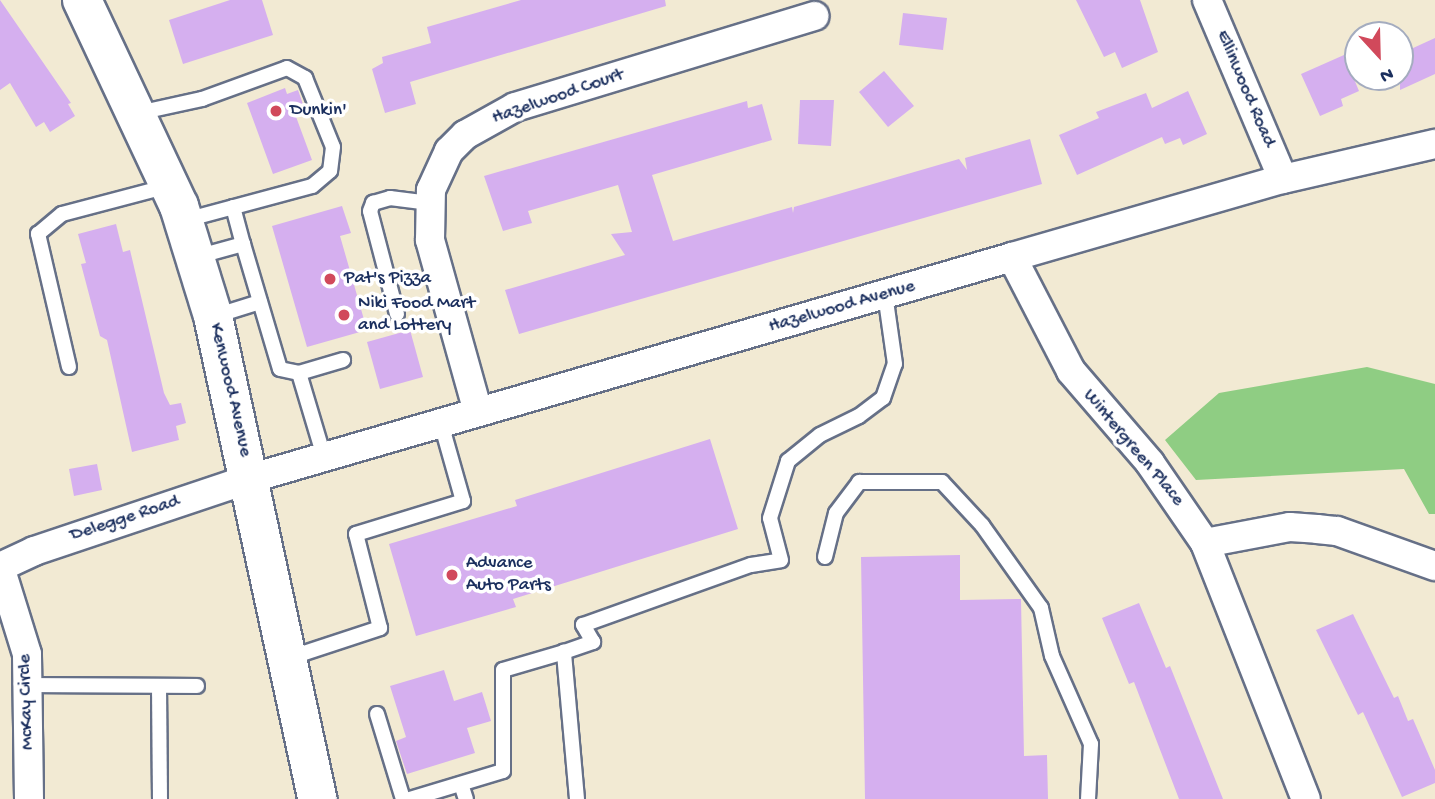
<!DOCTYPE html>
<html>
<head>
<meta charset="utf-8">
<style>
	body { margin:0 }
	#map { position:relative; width:1435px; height:799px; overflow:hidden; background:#f2ead3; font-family:"Gochi Hand",sans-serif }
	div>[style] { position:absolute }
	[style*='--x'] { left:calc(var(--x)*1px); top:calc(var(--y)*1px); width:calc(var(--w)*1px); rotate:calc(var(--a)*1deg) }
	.green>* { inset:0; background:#8fcd83 }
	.building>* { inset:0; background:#d5afef }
	.roads { filter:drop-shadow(2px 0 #667087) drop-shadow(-2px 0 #667087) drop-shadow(0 2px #667087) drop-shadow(0 -2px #667087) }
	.lane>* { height:14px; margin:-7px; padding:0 7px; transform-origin:7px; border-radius:7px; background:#fff }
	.street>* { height:28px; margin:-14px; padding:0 14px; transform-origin:14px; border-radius:14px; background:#fff }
	.secondary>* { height:38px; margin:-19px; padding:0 19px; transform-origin:19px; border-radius:19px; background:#fff }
	.dots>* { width:19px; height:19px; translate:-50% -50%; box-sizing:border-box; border:4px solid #fff; border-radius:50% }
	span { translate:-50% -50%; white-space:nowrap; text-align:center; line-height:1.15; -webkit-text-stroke:7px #fff; paint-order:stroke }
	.street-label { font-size:19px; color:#1b2f5e }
	.poi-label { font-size:19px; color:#1b2f5e }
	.left { translate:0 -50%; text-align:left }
	.north { position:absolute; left:1344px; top:21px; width:70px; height:70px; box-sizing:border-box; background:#fff; border:2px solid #a4acbf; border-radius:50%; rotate:158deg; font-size:19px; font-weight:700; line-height:28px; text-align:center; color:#1b2f5e }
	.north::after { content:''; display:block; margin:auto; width:24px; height:32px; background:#d1495b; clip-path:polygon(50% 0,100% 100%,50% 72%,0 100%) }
</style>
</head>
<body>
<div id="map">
	<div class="green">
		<div style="clip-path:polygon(1367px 367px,1435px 384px,1435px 514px,1429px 514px,1404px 469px,1196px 480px,1165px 440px,1219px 393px)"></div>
	</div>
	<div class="building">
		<div style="clip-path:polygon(0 0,71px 103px,68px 104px,75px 116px,50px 132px,44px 122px,36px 127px,10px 83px,0 90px)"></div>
		<div style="clip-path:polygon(230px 0,262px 0,273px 35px,183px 64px,169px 20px)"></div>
		<div style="clip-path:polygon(521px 0,665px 0,666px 6px,410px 82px,416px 104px,385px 113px,372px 69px,383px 63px,382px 57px,431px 43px,427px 27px)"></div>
		<div style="clip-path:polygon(1076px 0,1140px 0,1158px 52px,1122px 68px,1115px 52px,1104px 57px)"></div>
		<div style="clip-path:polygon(903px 13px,947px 18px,943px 50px,899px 45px)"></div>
		<div style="clip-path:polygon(1435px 38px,1435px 74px,1400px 90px,1400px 54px)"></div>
		<div style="clip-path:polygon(1344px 55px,1359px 91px,1341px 99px,1343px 106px,1320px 116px,1301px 74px)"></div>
		<div style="clip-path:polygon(884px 71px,914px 106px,888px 127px,859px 92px)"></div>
		<div style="clip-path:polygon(285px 88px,287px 94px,298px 90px,305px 110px,295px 114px,312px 160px,273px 174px,247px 103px)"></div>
		<div style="clip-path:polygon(1188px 91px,1207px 134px,1183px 145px,1180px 138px,1165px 144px,1162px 137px,1077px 175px,1059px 135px,1099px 118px,1096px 112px,1146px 93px,1152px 108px)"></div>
		<div style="clip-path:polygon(800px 100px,834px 100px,831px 146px,798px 144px)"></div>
		<div style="clip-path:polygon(747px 101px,748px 108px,762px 104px,772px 140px,652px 175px,673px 241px,792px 207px,793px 213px,794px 207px,959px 159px,967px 170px,965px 158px,1030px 139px,1042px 184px,519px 334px,505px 290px,625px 255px,611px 234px,632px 232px,618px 185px,528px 211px,532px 223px,503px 231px,484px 176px)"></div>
		<div style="clip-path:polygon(342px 206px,351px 233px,340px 236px,367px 330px,307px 347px,272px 226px)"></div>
		<div style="clip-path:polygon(116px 224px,123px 252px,130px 250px,164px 393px,170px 405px,181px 403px,186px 423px,176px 426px,179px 440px,132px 452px,107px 340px,100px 336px,81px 264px,86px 263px,78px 234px)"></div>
		<div style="clip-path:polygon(410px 330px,423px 377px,380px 389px,367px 342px)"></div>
		<div style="clip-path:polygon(710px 439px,738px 529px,513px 599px,516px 607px,416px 636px,389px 544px,517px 506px,515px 500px)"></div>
		<div style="clip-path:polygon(97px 464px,102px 490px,74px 496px,69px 469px)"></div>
		<div style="clip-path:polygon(960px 555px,960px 600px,1021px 599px,1024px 756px,1047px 755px,1048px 799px,865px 799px,861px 557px)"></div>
		<div style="clip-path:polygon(1139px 603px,1166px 668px,1170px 666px,1223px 799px,1179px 799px,1134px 682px,1129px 684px,1102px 618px)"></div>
		<div style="clip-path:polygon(1353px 614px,1394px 698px,1398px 696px,1408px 721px,1413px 719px,1435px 770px,1435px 783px,1402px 797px,1363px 712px,1358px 715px,1316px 630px)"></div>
		<div style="clip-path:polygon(444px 670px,454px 701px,482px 692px,491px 721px,467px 728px,475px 753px,407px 774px,396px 741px,406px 737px,390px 686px)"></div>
	</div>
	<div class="roads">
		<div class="lane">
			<div style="--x:138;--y:113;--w:66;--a:-12.3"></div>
			<div style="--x:202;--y:99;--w:90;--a:-20"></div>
			<div style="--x:287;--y:68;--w:21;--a:29"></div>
			<div style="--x:305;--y:78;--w:74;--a:67.9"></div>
			<div style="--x:333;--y:147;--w:24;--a:97"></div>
			<div style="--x:330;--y:171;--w:23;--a:140"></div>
			<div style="--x:312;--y:186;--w:131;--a:165"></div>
			<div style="--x:233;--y:207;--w:38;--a:75"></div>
			<div style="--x:196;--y:257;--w:49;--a:-15.5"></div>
			<div style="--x:243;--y:244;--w:130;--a:73.5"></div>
			<div style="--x:280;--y:369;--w:19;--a:12"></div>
			<div style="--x:299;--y:373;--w:88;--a:73.4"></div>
			<div style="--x:397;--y:314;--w:106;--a:-104.7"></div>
			<div style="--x:370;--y:211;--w:9;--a:-69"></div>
			<div style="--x:373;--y:203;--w:18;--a:-16"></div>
			<div style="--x:390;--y:198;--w:40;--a:7.1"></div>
			<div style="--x:215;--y:316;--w:47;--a:-17.3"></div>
			<div style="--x:69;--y:367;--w:137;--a:-103.1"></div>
			<div style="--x:38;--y:234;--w:31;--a:-40"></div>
			<div style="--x:62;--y:214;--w:111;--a:-14.7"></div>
			<div style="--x:299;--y:373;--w:46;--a:-16.5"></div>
			<div style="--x:825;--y:557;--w:45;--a:-76"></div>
			<div style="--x:836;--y:513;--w:39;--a:-53"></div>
			<div style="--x:859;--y:482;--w:83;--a:0"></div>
			<div style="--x:942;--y:482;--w:59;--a:47.1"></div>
			<div style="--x:982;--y:525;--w:102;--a:54.6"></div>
			<div style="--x:1041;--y:608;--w:49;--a:77.1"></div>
			<div style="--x:1052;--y:656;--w:96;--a:66.1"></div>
			<div style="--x:1091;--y:744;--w:55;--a:93.1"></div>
			<div style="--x:289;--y:658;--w:96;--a:-18.2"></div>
			<div style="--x:380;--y:628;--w:97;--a:-104.3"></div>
			<div style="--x:356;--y:534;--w:112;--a:-17.1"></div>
			<div style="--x:463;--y:501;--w:81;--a:-105.8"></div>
			<div style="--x:29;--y:685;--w:168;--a:0.3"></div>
			<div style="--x:159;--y:686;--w:113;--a:89.5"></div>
			<div style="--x:377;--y:714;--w:89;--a:73"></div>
			<div style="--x:461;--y:784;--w:16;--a:72"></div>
			<div style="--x:410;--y:799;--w:97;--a:-16.8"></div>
			<div style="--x:503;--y:771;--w:101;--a:-90"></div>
			<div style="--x:503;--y:670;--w:64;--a:-16.4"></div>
			<div style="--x:577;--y:799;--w:148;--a:-95.1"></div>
			<div style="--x:564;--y:652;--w:31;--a:-19"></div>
			<div style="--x:593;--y:642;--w:20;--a:-120"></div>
			<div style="--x:583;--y:625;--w:178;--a:-19.7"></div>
			<div style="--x:751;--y:565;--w:30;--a:-9"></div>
			<div style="--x:781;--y:560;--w:43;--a:-104.7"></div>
			<div style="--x:770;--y:518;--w:60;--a:-72.5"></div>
			<div style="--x:788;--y:461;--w:41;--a:-39.1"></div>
			<div style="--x:820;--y:435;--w:43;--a:-26"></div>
			<div style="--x:859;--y:416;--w:30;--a:-37"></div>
			<div style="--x:883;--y:398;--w:36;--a:-71"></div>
			<div style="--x:895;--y:364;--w:71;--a:-98.1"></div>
		</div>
		<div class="street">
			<div style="--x:1207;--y:0;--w:194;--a:67"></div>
			<div style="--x:1012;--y:257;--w:128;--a:62.6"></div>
			<div style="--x:1071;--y:371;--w:121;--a:49.3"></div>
			<div style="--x:1150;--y:463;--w:97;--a:55.5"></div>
			<div style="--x:1205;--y:543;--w:275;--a:68.5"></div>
			<div style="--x:478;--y:412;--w:179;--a:-105.6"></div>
			<div style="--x:430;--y:240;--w:50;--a:-88.9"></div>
			<div style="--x:431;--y:190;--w:43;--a:-65.2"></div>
			<div style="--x:449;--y:151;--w:23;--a:-45"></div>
			<div style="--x:465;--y:135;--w:57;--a:-29.2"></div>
			<div style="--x:515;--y:107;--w:313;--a:-16.9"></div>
			<div style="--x:1205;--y:543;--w:86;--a:-10.7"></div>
			<div style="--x:1290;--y:527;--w:27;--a:4"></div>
			<div style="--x:1317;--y:529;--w:20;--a:6"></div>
			<div style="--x:1337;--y:531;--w:104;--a:19.7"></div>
			<div style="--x:29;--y:799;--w:145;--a:-90.8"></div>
			<div style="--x:27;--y:654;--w:91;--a:-107.2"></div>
			<div style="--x:0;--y:567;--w:38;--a:-25"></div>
			<div style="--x:34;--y:551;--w:230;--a:-18.5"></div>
			<div style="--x:252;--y:478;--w:791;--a:-16.21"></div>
			<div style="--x:1012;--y:257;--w:282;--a:-16.1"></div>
			<div style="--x:1283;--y:179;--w:156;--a:-13"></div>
		</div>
		<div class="secondary">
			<div style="--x:82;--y:0;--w:228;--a:64.8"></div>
			<div style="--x:179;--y:206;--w:115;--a:72.8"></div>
			<div style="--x:213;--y:316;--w:494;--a:77.8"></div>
		</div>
	</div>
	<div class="dots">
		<div style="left:276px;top:111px;background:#d1495b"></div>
		<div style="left:330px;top:279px;background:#d1495b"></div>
		<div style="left:344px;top:315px;background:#d1495b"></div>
		<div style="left:452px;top:575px;background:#d1495b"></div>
	</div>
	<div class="street-label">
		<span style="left:1245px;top:89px;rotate:67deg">Ellinwood Road</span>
		<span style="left:558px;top:97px;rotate:-19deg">Hazelwood Court</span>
		<span style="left:842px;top:307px;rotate:-16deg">Hazelwood Avenue</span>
		<span style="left:230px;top:390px;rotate:77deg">Kenwood Avenue</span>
		<span style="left:1133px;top:448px;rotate:50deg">Wintergreen Place</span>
		<span style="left:125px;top:519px;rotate:-18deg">Delegge Road</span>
		<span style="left:27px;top:702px;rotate:-92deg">McKay Circle</span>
	</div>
	<div class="poi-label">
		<span class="left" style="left:290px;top:111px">Dunkin'</span>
		<span class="left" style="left:344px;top:279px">Pat's Pizza</span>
		<span class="left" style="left:358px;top:315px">Niki Food Mart<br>and Lottery</span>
		<span class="left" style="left:466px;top:575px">Advance<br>Auto Parts</span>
	</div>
	<div class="north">N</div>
</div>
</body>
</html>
